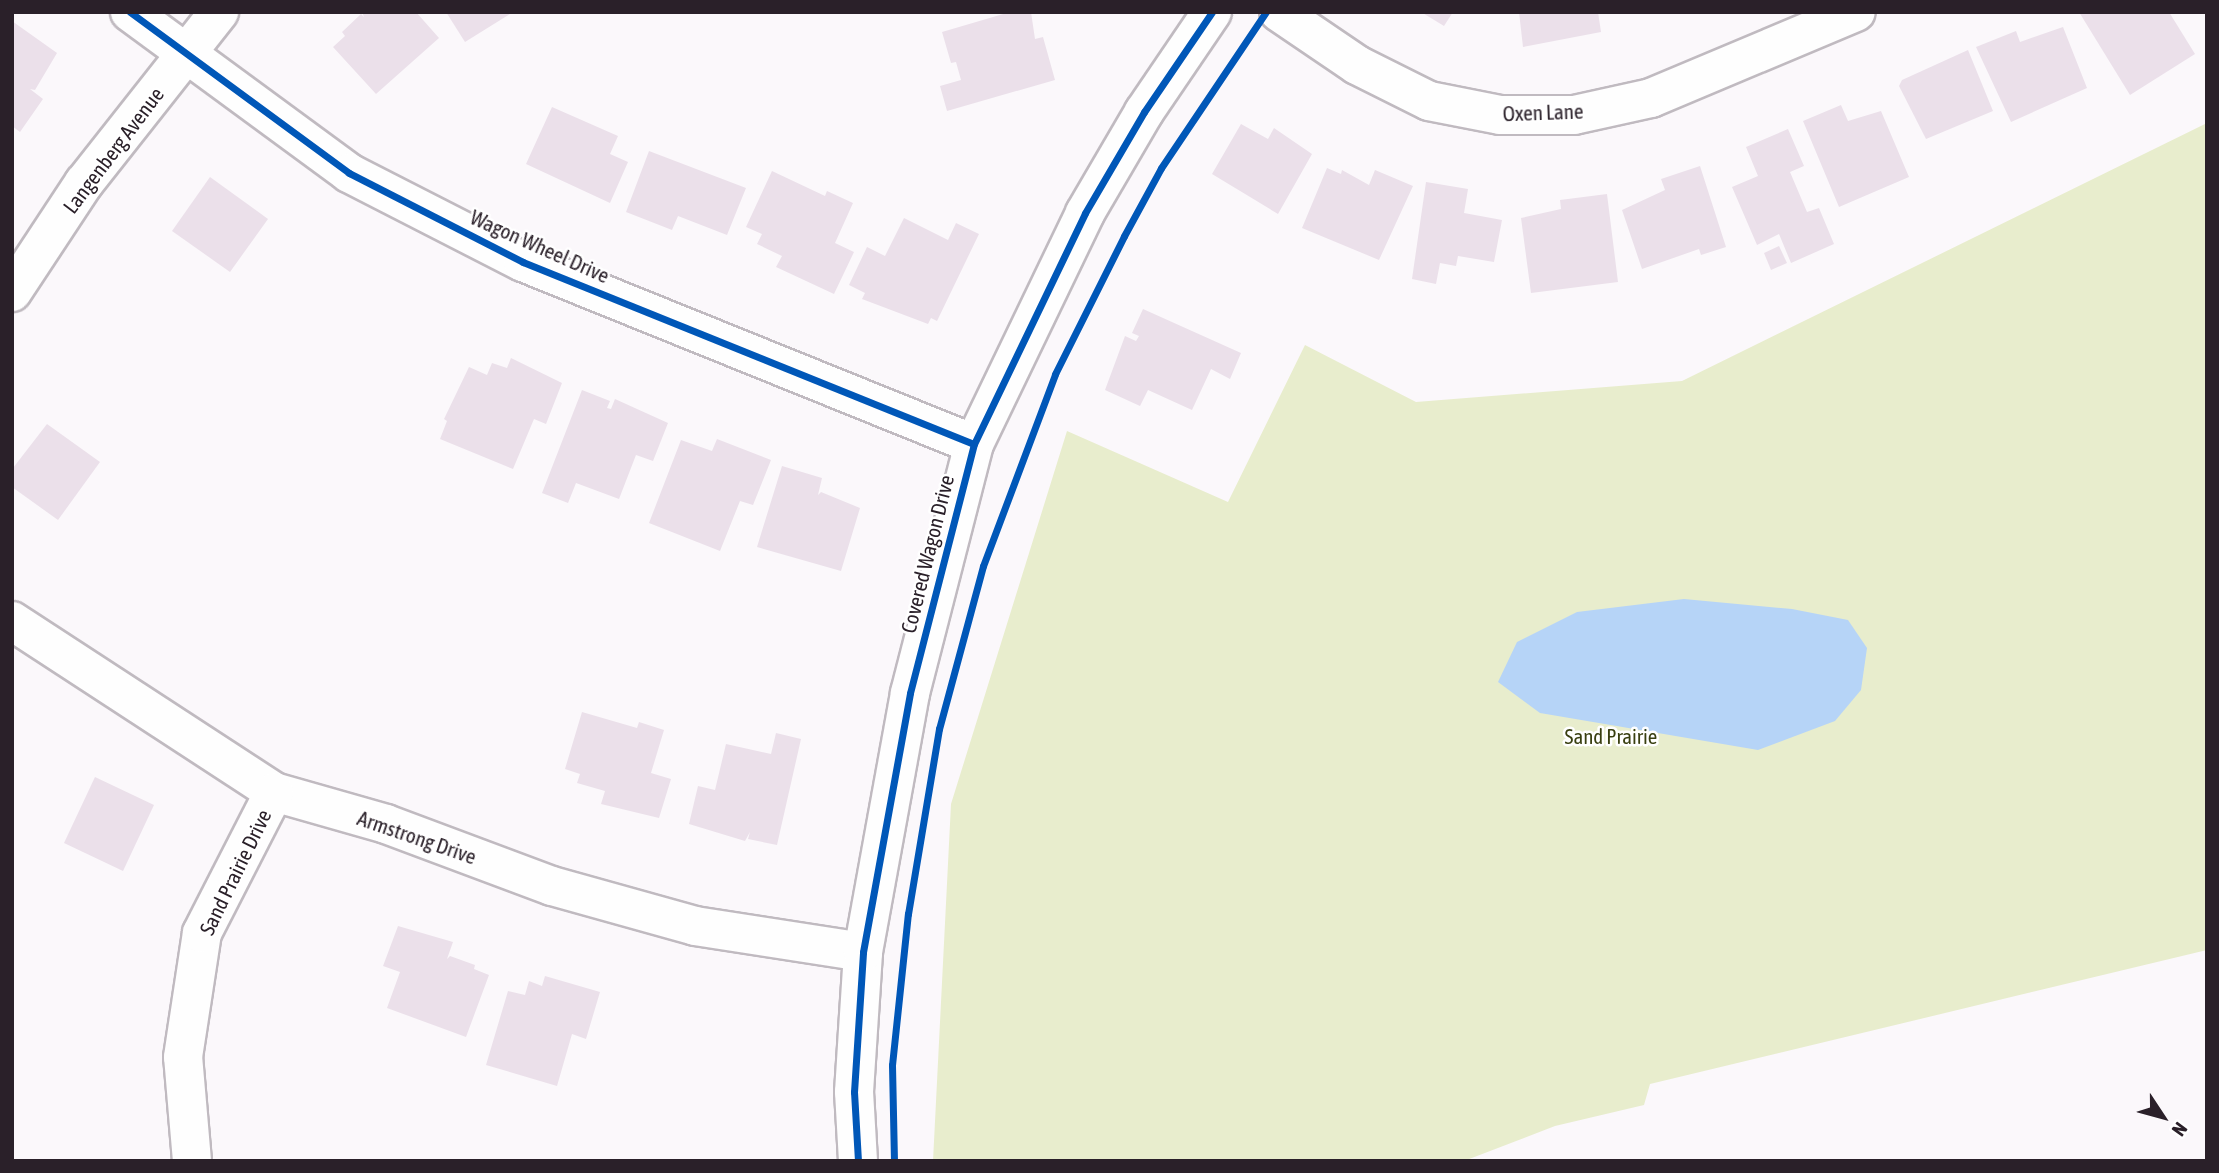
<!DOCTYPE html>
<html>
<head>
<meta charset="utf-8">
<style>
	body { margin:0 }
	#map { position:relative; width:2219px; height:1173px; overflow:hidden; background:#fbf8fb; font-family:"Asap Condensed",sans-serif }
	div>[style] { position:absolute }
	[style*='--x'] { left:calc(var(--x)*1px); top:calc(var(--y)*1px); width:calc(var(--w)*1px); rotate:calc(var(--a)*1deg) }
	.green>* { inset:0; background:#e8edcd }
	.water>* { inset:0; background:#b6d4f7 }
	.building>* { inset:0; background:#ebe0ea }
	.roads { filter:drop-shadow(2px 0 #c0bac0) drop-shadow(-2px 0 #c0bac0) drop-shadow(0 2px #c0bac0) drop-shadow(0 -2px #c0bac0) }
	.street>* { height:38px; margin:-19px; padding:0 19px; transform-origin:19px; border-radius:19px; background:#fefefe }
	.cycleway>* { height:7px; margin:-3.5px; padding:0 3.5px; transform-origin:3.5px; border-radius:3.5px; background:#0057b8 }
	span { translate:-50% -50%; white-space:nowrap; text-align:center; line-height:1.15; -webkit-text-stroke:5px #fff; paint-order:stroke }
	.street-label { font-size:21px; color:#2a2029 }
	.park-label { font-size:21px; color:#393f10 }
	.frame { position:absolute; inset:0; border:14px solid #2a2029; pointer-events:none }
	.north { position:absolute; left:2128px; top:1082px; width:70px; height:70px; -webkit-text-stroke:5px #fff; paint-order:stroke; rotate:126deg; font-size:19px; font-weight:700; line-height:28px; text-align:center; color:#2a2029 }
	.north::after { content:''; display:block; margin:auto; width:24px; height:32px; background:#2a2029; clip-path:polygon(50% 0,100% 100%,50% 72%,0 100%) }
</style>
</head>
<body>
<div id="map">
	<div class="green">
		<div style="clip-path:polygon(2207px 123px,2207px 950px,1650px 1084px,1644px 1105px,1555px 1126px,1464px 1161px,933px 1161px,951px 804px,1067px 431px,1228px 502px,1305px 345px,1416px 402px,1682px 381px)"></div>
	</div>
	<div class="water">
		<div style="clip-path:polygon(1684px 599px,1792px 609px,1848px 620px,1867px 648px,1861px 690px,1835px 721px,1758px 750px,1540px 713px,1498px 682px,1517px 642px,1577px 612px)"></div>
	</div>
	<div class="building">
		<div style="clip-path:polygon(362px 12px,416px 12px,439px 38px,376px 94px,333px 47px,345px 36px,342px 32px,361px 14px,364px 17px)"></div>
		<div style="clip-path:polygon(446px 12px,513px 12px,465px 42px)"></div>
		<div style="clip-path:polygon(1010px 12px,1031px 12px,1035px 39px,1043px 37px,1055px 80px,947px 111px,940px 86px,961px 80px,956px 62px,951px 63px,942px 32px)"></div>
		<div style="clip-path:polygon(1421px 12px,1453px 12px,1444px 26px)"></div>
		<div style="clip-path:polygon(1519px 12px,1598px 12px,1601px 32px,1523px 47px)"></div>
		<div style="clip-path:polygon(2079px 12px,2169px 12px,2195px 54px,2130px 95px)"></div>
		<div style="clip-path:polygon(12px 21px,57px 53px,35px 90px,30px 89px,43px 99px,20px 132px,12px 126px)"></div>
		<div style="clip-path:polygon(2063px 27px,2087px 88px,2011px 122px,1976px 47px,2016px 31px,2020px 42px)"></div>
		<div style="clip-path:polygon(1968px 50px,1993px 111px,1926px 139px,1899px 86px,1902px 80px)"></div>
		<div style="clip-path:polygon(1841px 105px,1848px 121px,1881px 111px,1909px 177px,1839px 207px,1803px 121px)"></div>
		<div style="clip-path:polygon(552px 107px,618px 136px,610px 154px,628px 162px,610px 203px,526px 164px)"></div>
		<div style="clip-path:polygon(1241px 124px,1268px 139px,1274px 128px,1312px 154px,1278px 214px,1212px 174px)"></div>
		<div style="clip-path:polygon(1788px 129px,1804px 166px,1790px 172px,1807px 212px,1819px 208px,1834px 244px,1791px 263px,1779px 234px,1757px 245px,1732px 187px,1758px 176px,1746px 147px)"></div>
		<div style="clip-path:polygon(649px 151px,746px 188px,727px 235px,678px 216px,672px 230px,626px 212px)"></div>
		<div style="clip-path:polygon(1700px 166px,1726px 247px,1701px 255px,1699px 249px,1642px 269px,1622px 210px,1665px 190px,1661px 179px)"></div>
		<div style="clip-path:polygon(1327px 168px,1341px 174px,1342px 170px,1369px 185px,1375px 170px,1413px 186px,1379px 260px,1302px 228px)"></div>
		<div style="clip-path:polygon(772px 171px,825px 196px,827px 191px,853px 203px,835px 243px,854px 252px,834px 294px,776px 267px,782px 256px,757px 244px,762px 234px,746px 227px)"></div>
		<div style="clip-path:polygon(210px 177px,268px 219px,230px 272px,172px 231px)"></div>
		<div style="clip-path:polygon(1426px 182px,1468px 189px,1464px 213px,1502px 220px,1494px 262px,1458px 256px,1456px 266px,1440px 263px,1436px 284px,1412px 279px)"></div>
		<div style="clip-path:polygon(1607px 194px,1618px 282px,1531px 293px,1521px 218px,1561px 209px,1560px 200px)"></div>
		<div style="clip-path:polygon(904px 218px,948px 240px,956px 223px,979px 234px,937px 321px,931px 318px,928px 324px,862px 299px,865px 293px,849px 285px,867px 247px,885px 256px)"></div>
		<div style="clip-path:polygon(1779px 246px,1787px 263px,1771px 270px,1764px 253px)"></div>
		<div style="clip-path:polygon(1143px 309px,1241px 353px,1230px 379px,1211px 369px,1192px 410px,1148px 390px,1140px 406px,1105px 390px,1125px 336px,1136px 341px,1139px 336px,1132px 333px)"></div>
		<div style="clip-path:polygon(511px 358px,562px 383px,546px 424px,534px 419px,513px 469px,440px 439px,447px 421px,444px 419px,469px 367px,487px 375px,492px 363px,507px 368px)"></div>
		<div style="clip-path:polygon(582px 390px,610px 401px,607px 408px,611px 409px,615px 399px,668px 423px,653px 461px,636px 455px,619px 499px,576px 483px,568px 503px,542px 493px)"></div>
		<div style="clip-path:polygon(47px 424px,100px 462px,58px 520px,12px 487px,13px 468px)"></div>
		<div style="clip-path:polygon(717px 439px,771px 460px,753px 505px,740px 501px,720px 551px,649px 523px,681px 440px,712px 451px)"></div>
		<div style="clip-path:polygon(782px 466px,822px 478px,818px 495px,821px 492px,860px 508px,841px 571px,757px 547px)"></div>
		<div style="clip-path:polygon(582px 712px,637px 728px,639px 722px,664px 730px,651px 773px,671px 779px,659px 818px,601px 804px,605px 791px,577px 783px,580px 774px,565px 769px)"></div>
		<div style="clip-path:polygon(776px 733px,801px 739px,777px 845px,748px 839px,750px 832px,745px 841px,689px 824px,698px 786px,715px 790px,726px 744px,771px 754px)"></div>
		<div style="clip-path:polygon(95px 777px,154px 805px,123px 871px,64px 843px)"></div>
		<div style="clip-path:polygon(398px 926px,453px 942px,447px 959px,450px 956px,475px 965px,474px 969px,489px 975px,466px 1037px,387px 1008px,400px 972px,383px 966px)"></div>
		<div style="clip-path:polygon(545px 976px,600px 992px,586px 1039px,572px 1034px,557px 1086px,486px 1065px,508px 991px,525px 995px,529px 981px,542px 986px)"></div>
	</div>
	<div class="roads">
		<div class="street">
			<div style="--x:130;--y:12;--w:272;--a:36.3"></div>
			<div style="--x:349;--y:173;--w:195;--a:27.1"></div>
			<div style="--x:523;--y:262;--w:486;--a:22"></div>
			<div style="--x:1279;--y:12;--w:94;--a:34.2"></div>
			<div style="--x:1357;--y:65;--w:80;--a:26.6"></div>
			<div style="--x:1429;--y:101;--w:72;--a:11.2"></div>
			<div style="--x:1500;--y:115;--w:74;--a:0"></div>
			<div style="--x:1574;--y:115;--w:79;--a:-12.4"></div>
			<div style="--x:1651;--y:98;--w:222;--a:-22.8"></div>
			<div style="--x:12;--y:292;--w:131;--a:-56.6"></div>
			<div style="--x:84;--y:183;--w:218;--a:-51.7"></div>
			<div style="--x:12;--y:621;--w:313;--a:33.1"></div>
			<div style="--x:274;--y:792;--w:116;--a:15.9"></div>
			<div style="--x:386;--y:824;--w:177;--a:20.5"></div>
			<div style="--x:552;--y:886;--w:148;--a:15.6"></div>
			<div style="--x:695;--y:926;--w:170;--a:8.8"></div>
			<div style="--x:192;--y:1161;--w:104;--a:-94.9"></div>
			<div style="--x:183;--y:1057;--w:125;--a:-81.3"></div>
			<div style="--x:202;--y:933;--w:158;--a:-62.9"></div>
			<div style="--x:858;--y:1161;--w:69;--a:-93.3"></div>
			<div style="--x:854;--y:1092;--w:140;--a:-86.3"></div>
			<div style="--x:863;--y:952;--w:263;--a:-79.7"></div>
			<div style="--x:910;--y:693;--w:257;--a:-75.6"></div>
			<div style="--x:974;--y:444;--w:256;--a:-64.3"></div>
			<div style="--x:1085;--y:213;--w:117;--a:-59.7"></div>
			<div style="--x:1144;--y:112;--w:121;--a:-55.8"></div>
		</div>
	</div>
	<div class="cycleway">
		<div style="--x:130;--y:12;--w:272;--a:36.3"></div>
		<div style="--x:349;--y:173;--w:195;--a:27.1"></div>
		<div style="--x:523;--y:262;--w:486;--a:22"></div>
		<div style="--x:858;--y:1161;--w:69;--a:-93.3"></div>
		<div style="--x:854;--y:1092;--w:140;--a:-86.3"></div>
		<div style="--x:863;--y:952;--w:263;--a:-79.7"></div>
		<div style="--x:910;--y:693;--w:257;--a:-75.6"></div>
		<div style="--x:974;--y:444;--w:256;--a:-64.3"></div>
		<div style="--x:1085;--y:213;--w:117;--a:-59.7"></div>
		<div style="--x:1144;--y:112;--w:121;--a:-55.8"></div>
		<div style="--x:894;--y:1161;--w:96;--a:-91.2"></div>
		<div style="--x:892;--y:1065;--w:152;--a:-84"></div>
		<div style="--x:908;--y:914;--w:188;--a:-80.5"></div>
		<div style="--x:939;--y:729;--w:169;--a:-74.9"></div>
		<div style="--x:983;--y:566;--w:205;--a:-69.4"></div>
		<div style="--x:1055;--y:374;--w:154;--a:-63.4"></div>
		<div style="--x:1124;--y:236;--w:77;--a:-61.4"></div>
		<div style="--x:1161;--y:168;--w:188;--a:-56.1"></div>
	</div>
	<div class="street-label">
		<span style="left:1543px;top:112px;rotate:-2deg">Oxen Lane</span>
		<span style="left:113px;top:150px;rotate:-53deg">Langenberg Avenue</span>
		<span style="left:540px;top:246px;rotate:24deg">Wagon Wheel Drive</span>
		<span style="left:927px;top:554px;rotate:-76deg">Covered Wagon Drive</span>
		<span style="left:417px;top:837px;rotate:19deg">Armstrong Drive</span>
		<span style="left:235px;top:872px;rotate:-64deg">Sand Prairie Drive</span>
	</div>
	<div class="park-label">
		<span style="left:1611px;top:736px">Sand Prairie</span>
	</div>
	<div class="frame"></div>
	<div class="north">N</div>
</div>
</body>
</html>
